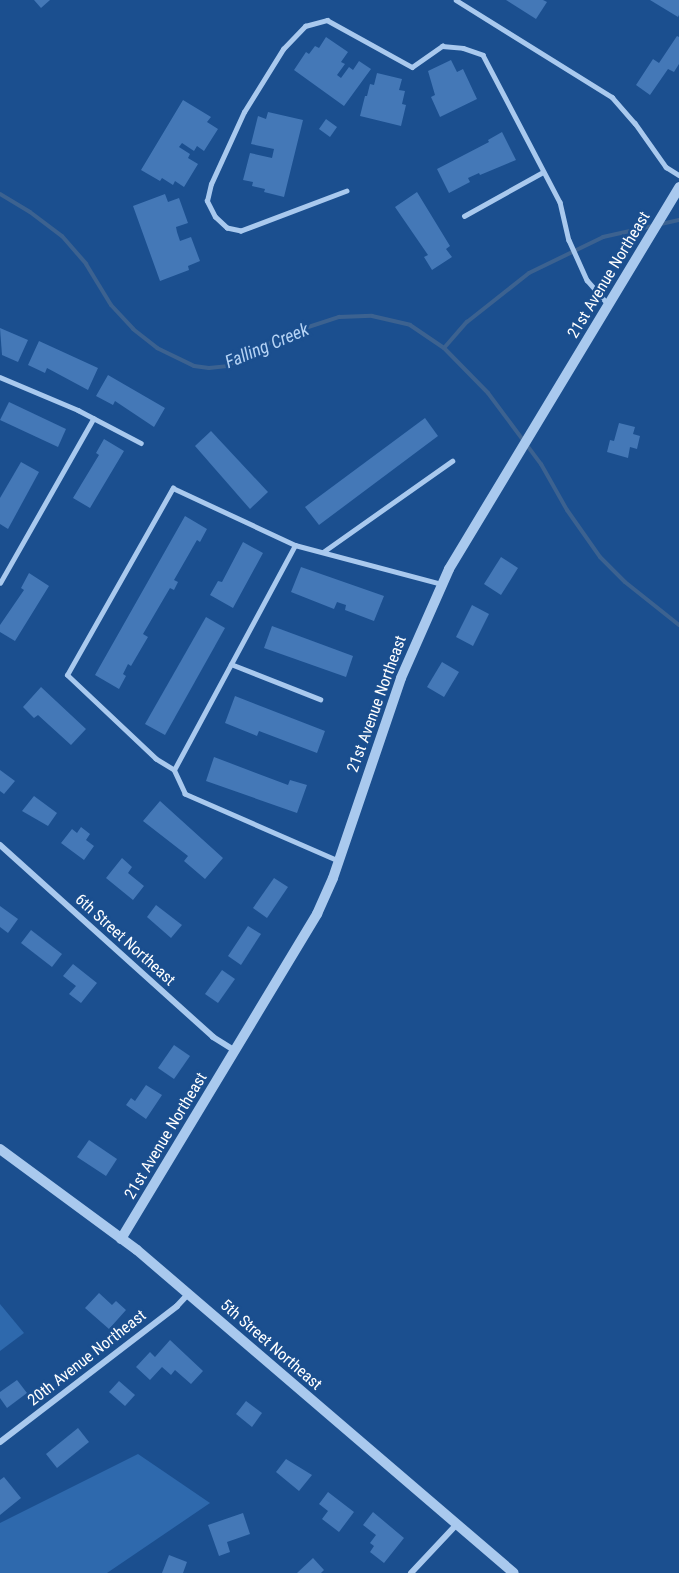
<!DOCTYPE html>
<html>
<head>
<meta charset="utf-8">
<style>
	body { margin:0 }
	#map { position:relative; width:679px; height:1573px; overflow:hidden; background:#1b4f8f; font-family:"Roboto Condensed",sans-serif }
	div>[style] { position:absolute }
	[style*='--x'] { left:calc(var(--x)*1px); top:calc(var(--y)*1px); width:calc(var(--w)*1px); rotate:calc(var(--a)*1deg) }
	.green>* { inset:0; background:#2e69ad }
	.stream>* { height:4px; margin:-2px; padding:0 2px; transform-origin:2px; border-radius:2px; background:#3c6290 }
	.building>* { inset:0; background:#4478b7 }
	.service>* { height:4.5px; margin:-2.25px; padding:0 2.25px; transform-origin:2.25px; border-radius:2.25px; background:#a9c9ee }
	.minor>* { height:6px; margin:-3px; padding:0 3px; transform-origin:3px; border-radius:3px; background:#a9c9ee }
	.tertiary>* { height:10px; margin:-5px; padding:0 5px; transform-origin:5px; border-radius:5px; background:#a9c9ee }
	span { translate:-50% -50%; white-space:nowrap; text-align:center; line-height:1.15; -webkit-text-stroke:5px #1b4f8f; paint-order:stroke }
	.street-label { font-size:16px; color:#fff }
	.water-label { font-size:18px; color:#b5d3f5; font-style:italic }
</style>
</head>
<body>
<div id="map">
	<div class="green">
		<div style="clip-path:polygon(0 1304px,24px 1333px,0 1351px)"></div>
		<div style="clip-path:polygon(138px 1454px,210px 1503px,107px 1573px,0 1573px,0 1523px)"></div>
	</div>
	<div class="stream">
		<div style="--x:0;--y:194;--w:35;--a:31"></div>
		<div style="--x:30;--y:212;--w:40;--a:37"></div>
		<div style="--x:62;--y:236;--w:37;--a:49"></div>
		<div style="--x:86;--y:264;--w:48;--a:58.6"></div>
		<div style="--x:111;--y:305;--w:33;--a:47"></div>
		<div style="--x:133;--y:329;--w:31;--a:38"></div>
		<div style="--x:157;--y:348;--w:41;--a:25.9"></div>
		<div style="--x:194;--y:366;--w:15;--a:8"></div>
		<div style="--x:209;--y:368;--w:18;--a:-6"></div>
		<div style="--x:227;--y:366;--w:68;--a:-28.1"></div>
		<div style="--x:287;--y:334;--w:55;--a:-18.1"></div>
		<div style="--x:339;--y:317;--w:33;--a:-2"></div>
		<div style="--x:372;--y:316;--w:39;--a:13"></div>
		<div style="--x:410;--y:325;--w:41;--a:34.1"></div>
		<div style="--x:444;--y:348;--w:63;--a:45.6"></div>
		<div style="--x:488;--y:393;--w:89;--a:53.3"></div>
		<div style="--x:541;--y:464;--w:53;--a:60.5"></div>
		<div style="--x:567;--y:510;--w:57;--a:54.9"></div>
		<div style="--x:600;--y:557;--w:35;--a:45"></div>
		<div style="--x:625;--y:582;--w:69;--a:38.5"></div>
		<div style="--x:444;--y:348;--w:35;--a:-49"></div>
		<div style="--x:467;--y:322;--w:79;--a:-38.3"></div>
		<div style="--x:529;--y:273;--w:82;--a:-25.9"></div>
		<div style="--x:603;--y:237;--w:78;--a:-12.6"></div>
	</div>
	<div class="building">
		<div style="clip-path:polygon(34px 0,50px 0,41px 8px)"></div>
		<div style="clip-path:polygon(506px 0,543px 0,547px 2px,536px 19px)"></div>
		<div style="clip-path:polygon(650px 0,679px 0,679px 15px,678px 17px)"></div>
		<div style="clip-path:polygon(677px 36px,679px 37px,679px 64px,674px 72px,668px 69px,650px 95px,636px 85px,653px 59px,659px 63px)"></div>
		<div style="clip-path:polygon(326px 37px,348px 52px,341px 62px,345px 64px,337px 75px,341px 78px,349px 67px,353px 70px,359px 61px,371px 69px,344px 106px,294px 70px,306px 52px,309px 54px,315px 46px,319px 48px)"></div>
		<div style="clip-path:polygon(451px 60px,457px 72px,463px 69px,477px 99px,440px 117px,431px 97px,435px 95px,428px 71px)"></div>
		<div style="clip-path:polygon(377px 73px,402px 79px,399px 90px,405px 91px,402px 104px,406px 105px,401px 126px,360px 116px,365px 96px,367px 96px,370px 84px,374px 85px)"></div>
		<div style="clip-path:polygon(183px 100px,211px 117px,207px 122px,218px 129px,204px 151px,197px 146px,194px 151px,182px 143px,179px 147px,190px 154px,188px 158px,198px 164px,184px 187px,175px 181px,173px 185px,162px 178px,160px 181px,141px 170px)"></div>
		<div style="clip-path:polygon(268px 112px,303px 120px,284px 197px,264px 192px,265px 189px,252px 186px,253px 182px,243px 180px,250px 153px,272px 158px,274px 149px,251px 144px,258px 116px,266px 119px)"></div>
		<div style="clip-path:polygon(326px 119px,337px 127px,330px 137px,319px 129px)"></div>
		<div style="clip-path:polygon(502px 132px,516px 160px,480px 175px,479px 173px,468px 178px,470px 182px,449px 193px,437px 169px,489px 142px,488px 140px)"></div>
		<div style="clip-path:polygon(417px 192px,450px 246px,446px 249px,452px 257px,432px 270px,424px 257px,428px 255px,395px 207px)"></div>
		<div style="clip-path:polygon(165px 194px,168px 202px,179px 198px,188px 223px,176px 227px,177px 232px,180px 241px,191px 237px,200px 261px,188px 266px,189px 270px,160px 281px,133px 206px)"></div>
		<div style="clip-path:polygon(0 328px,28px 340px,18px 362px,2px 355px)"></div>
		<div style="clip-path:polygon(39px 341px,98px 368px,88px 390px,47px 368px,45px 373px,28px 365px)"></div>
		<div style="clip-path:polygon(108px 375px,165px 408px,154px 427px,115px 401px,113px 405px,96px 396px)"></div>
		<div style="clip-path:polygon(9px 402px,66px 429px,58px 447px,0 420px)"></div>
		<div style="clip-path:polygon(425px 418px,438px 436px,319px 525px,305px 507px)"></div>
		<div style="clip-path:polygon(619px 423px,635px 427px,633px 434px,640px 436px,637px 449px,630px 447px,628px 458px,607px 452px,610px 440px,614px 441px)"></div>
		<div style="clip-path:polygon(211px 431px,268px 492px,250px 509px,195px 446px)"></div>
		<div style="clip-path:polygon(104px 439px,124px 451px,90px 508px,73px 498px,99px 455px,96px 453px)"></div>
		<div style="clip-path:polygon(21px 462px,39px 472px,8px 529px,0 524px,0 498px)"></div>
		<div style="clip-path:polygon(185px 516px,207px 529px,200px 542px,197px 540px,174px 580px,178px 582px,174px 590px,170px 588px,143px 634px,148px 637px,131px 666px,128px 664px,123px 674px,126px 676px,119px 689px,95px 675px)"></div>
		<div style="clip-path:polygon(243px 542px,263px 553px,233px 608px,210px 595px,218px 581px,222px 582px)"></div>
		<div style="clip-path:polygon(501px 557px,518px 568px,501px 595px,484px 584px)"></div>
		<div style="clip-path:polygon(301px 567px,384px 596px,374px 621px,345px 610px,346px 605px,337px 602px,334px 609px,291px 592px)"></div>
		<div style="clip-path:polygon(29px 573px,49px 586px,15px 641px,0 632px,0 625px,24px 590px,21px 588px)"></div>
		<div style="clip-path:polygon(472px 605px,489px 614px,473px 646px,456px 637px)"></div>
		<div style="clip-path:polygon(206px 617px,225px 628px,165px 735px,145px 724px)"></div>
		<div style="clip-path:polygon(272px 626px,353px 656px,346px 677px,264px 648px)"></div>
		<div style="clip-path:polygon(442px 662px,459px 672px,444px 697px,427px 687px)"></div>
		<div style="clip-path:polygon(41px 687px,86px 729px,71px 745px,38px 715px,34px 718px,23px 707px)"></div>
		<div style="clip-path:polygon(235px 696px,325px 731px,317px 753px,259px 731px,257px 736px,225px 723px)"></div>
		<div style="clip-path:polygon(214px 757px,288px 785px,290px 780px,307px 785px,297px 813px,206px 781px)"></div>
		<div style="clip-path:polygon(0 770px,15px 781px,4px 794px,0 791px)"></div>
		<div style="clip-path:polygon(34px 796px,57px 813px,48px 826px,22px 811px)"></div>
		<div style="clip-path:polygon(160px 801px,223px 858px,205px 879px,184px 861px,188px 856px,143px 821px)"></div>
		<div style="clip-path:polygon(81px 827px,90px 834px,86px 840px,94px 846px,84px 860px,61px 843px,72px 829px,77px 833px)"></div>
		<div style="clip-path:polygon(122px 858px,132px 867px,128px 873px,144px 886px,133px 900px,106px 878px)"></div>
		<div style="clip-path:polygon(274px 878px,288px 887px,267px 918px,253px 908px)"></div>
		<div style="clip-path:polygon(156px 905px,182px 925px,171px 938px,147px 917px)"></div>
		<div style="clip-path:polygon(0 906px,18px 919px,8px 933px,0 927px)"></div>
		<div style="clip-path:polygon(248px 926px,261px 934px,241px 965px,228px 956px)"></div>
		<div style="clip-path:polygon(31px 930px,62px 954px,52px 967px,21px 943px)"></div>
		<div style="clip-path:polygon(73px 964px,97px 983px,81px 1003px,69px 994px,76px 986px,63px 976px)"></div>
		<div style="clip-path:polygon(222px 970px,235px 979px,218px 1003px,205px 994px)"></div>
		<div style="clip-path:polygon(174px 1045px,190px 1056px,174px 1079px,158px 1068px)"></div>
		<div style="clip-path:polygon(146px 1085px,162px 1095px,146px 1119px,126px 1105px,131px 1098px,135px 1101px)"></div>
		<div style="clip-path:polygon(89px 1140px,117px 1159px,106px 1176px,77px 1157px)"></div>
		<div style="clip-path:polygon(99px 1293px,112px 1305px,116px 1301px,126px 1310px,109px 1329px,85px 1308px)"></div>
		<div style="clip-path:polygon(170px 1340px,203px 1371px,191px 1384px,175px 1370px,171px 1375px,162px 1367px,150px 1380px,136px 1367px,150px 1352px,155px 1357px)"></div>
		<div style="clip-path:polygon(17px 1380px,27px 1393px,7px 1408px,0 1398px,0 1392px)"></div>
		<div style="clip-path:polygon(119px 1381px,135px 1395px,125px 1406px,109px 1392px)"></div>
		<div style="clip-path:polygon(246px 1401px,262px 1413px,252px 1427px,236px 1414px)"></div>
		<div style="clip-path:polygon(78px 1428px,89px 1442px,57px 1468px,46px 1454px)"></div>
		<div style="clip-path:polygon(286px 1459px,312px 1475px,299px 1491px,276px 1472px)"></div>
		<div style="clip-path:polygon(4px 1477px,21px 1498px,0 1515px,0 1480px)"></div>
		<div style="clip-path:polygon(328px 1492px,354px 1512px,339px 1532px,322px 1519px,328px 1511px,319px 1504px)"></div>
		<div style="clip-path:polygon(373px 1512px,404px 1538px,384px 1563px,370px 1552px,374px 1546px,370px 1543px,376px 1535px,363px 1525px)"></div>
		<div style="clip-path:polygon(243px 1513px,250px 1534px,227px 1542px,230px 1552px,219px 1556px,208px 1525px)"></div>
		<div style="clip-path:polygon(169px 1555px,187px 1562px,183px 1573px,162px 1573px)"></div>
		<div style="clip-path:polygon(313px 1558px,324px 1570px,321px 1573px,297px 1573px)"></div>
	</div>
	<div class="service">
		<div style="--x:456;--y:0;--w:184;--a:31.9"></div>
		<div style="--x:612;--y:97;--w:35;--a:49"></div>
		<div style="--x:635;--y:123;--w:54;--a:54.8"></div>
		<div style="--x:666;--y:167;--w:15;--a:32"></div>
		<div style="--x:347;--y:191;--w:113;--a:159.3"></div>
		<div style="--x:241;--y:231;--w:14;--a:-168"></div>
		<div style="--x:227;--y:228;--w:16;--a:-137"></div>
		<div style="--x:215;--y:217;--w:18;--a:-117"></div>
		<div style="--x:207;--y:201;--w:17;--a:-77"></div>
		<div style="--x:211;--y:184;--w:79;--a:-65.4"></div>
		<div style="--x:244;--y:112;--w:74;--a:-58.2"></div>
		<div style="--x:283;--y:49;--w:32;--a:-46"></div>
		<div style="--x:305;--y:26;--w:23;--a:-15"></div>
		<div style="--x:327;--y:20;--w:97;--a:28.9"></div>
		<div style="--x:412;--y:67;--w:37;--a:-35"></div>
		<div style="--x:442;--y:46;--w:21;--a:5"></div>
		<div style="--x:463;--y:48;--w:21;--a:19"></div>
		<div style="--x:483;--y:55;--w:166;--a:62.4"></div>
		<div style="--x:560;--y:202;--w:39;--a:77"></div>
		<div style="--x:569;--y:240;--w:44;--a:65.8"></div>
		<div style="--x:587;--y:280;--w:30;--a:49"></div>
		<div style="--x:464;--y:216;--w:90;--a:-29.1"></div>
		<div style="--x:0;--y:377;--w:85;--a:22.9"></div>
		<div style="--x:78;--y:410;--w:71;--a:27.6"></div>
		<div style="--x:323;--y:552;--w:158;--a:-35.2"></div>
		<div style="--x:0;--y:583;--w:189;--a:-60.4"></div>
		<div style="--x:231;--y:664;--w:96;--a:21.5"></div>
		<div style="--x:174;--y:770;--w:21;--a:-149"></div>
		<div style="--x:156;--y:759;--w:122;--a:-136.7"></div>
		<div style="--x:67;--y:675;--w:215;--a:-60.5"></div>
		<div style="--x:173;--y:488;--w:135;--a:25"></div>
		<div style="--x:338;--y:861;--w:167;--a:-156.4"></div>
		<div style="--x:185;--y:794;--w:26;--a:-115"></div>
		<div style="--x:174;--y:770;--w:255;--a:-61.7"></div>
		<div style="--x:295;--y:545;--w:152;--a:14.9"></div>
	</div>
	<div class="minor">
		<div style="--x:0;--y:845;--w:287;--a:42"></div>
		<div style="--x:213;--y:1037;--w:26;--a:32"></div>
		<div style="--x:0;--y:1442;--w:223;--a:-37.5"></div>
		<div style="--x:177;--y:1306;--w:16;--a:-47"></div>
		<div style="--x:411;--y:1573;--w:67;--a:-46.8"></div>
	</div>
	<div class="tertiary">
		<div style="--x:0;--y:1149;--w:170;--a:36.4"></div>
		<div style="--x:137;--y:1250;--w:496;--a:40.6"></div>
		<div style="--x:121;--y:1239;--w:380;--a:-58.9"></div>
		<div style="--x:317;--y:914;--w:39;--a:-66"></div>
		<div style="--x:333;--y:878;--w:211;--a:-71.2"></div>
		<div style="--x:401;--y:678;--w:119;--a:-66.2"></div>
		<div style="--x:449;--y:569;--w:446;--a:-58.9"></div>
	</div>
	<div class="street-label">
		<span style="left:609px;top:275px;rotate:-59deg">21st Avenue Northeast</span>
		<span style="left:377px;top:704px;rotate:-70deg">21st Avenue Northeast</span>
		<span style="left:125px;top:940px;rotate:42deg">6th Street Northeast</span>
		<span style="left:166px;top:1136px;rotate:-59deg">21st Avenue Northeast</span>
		<span style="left:271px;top:1345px;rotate:41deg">5th Street Northeast</span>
		<span style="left:87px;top:1358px;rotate:-38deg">20th Avenue Northeast</span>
	</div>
	<div class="water-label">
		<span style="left:267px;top:346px;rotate:-23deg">Falling Creek</span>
	</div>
</div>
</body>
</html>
